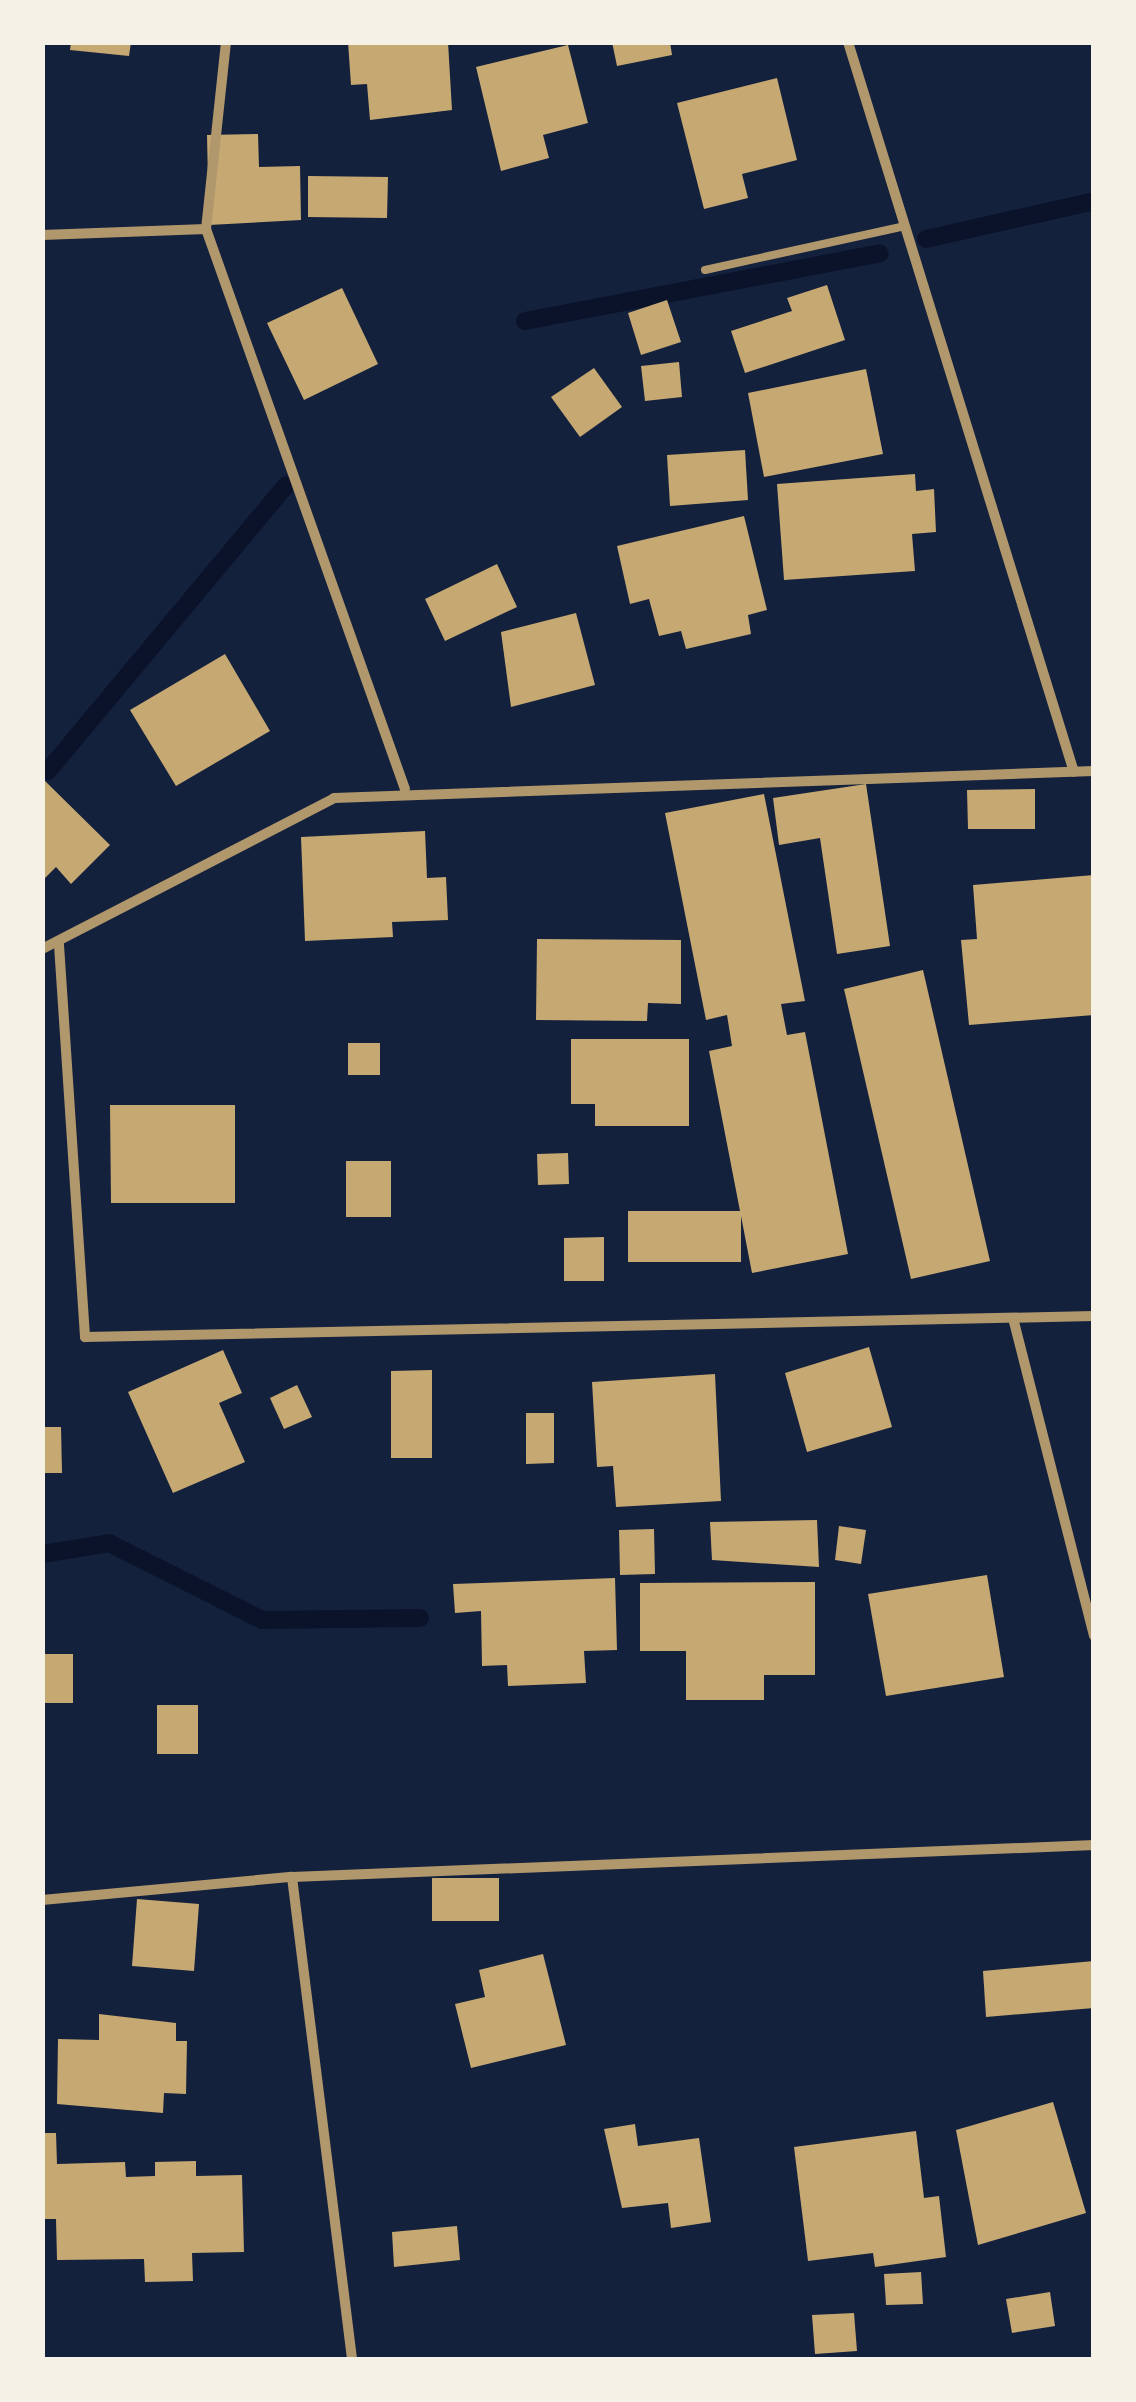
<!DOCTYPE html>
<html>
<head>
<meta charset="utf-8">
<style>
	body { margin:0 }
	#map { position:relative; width:1136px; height:2402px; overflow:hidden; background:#14213d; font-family:Quicksand,sans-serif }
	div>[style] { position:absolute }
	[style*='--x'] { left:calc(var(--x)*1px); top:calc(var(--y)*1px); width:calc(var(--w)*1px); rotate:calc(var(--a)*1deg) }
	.stream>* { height:18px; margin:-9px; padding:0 9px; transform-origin:9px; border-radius:9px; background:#0b132b }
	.building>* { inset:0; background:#c6a872 }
	.service>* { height:8px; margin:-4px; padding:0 4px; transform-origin:4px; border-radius:4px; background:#b1986c }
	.minor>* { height:10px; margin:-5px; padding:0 5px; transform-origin:5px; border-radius:5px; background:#b1986c }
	span { translate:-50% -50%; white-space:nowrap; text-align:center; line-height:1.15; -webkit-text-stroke:9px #f6f1e7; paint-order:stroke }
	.frame { position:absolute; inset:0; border:45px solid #f6f1e7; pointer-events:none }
</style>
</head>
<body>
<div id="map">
	<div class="stream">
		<div style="--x:926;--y:239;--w:172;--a:-12.7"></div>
		<div style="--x:525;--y:321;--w:361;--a:-10.8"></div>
		<div style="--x:48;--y:771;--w:372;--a:-50.2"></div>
		<div style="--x:42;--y:1554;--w:68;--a:-9.3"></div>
		<div style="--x:109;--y:1543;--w:171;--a:26.7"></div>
		<div style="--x:262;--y:1620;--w:158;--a:-0.7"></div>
	</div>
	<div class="building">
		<div style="clip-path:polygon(71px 42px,131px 42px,129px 56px,70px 50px)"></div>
		<div style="clip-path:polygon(348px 42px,448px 42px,452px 110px,370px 120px,367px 84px,351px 85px)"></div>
		<div style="clip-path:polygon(612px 42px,670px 42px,672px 55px,617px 66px)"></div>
		<div style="clip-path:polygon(568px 45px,588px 123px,543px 135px,549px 158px,501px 171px,476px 67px)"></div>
		<div style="clip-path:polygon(777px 78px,797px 160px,742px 174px,748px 198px,704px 209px,677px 103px)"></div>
		<div style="clip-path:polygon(258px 134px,259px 167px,300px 166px,301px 220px,209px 225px,207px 135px)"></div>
		<div style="clip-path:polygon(308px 176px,388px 177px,387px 218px,308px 217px)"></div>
		<div style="clip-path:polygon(827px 285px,845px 340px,745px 373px,731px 331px,792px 311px,787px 298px)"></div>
		<div style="clip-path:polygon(342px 288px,378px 364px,304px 400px,267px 323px)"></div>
		<div style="clip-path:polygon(667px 300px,681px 342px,641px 355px,628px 313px)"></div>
		<div style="clip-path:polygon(679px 362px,682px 397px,645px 401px,641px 366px)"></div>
		<div style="clip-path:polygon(594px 368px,622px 407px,580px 437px,551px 397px)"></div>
		<div style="clip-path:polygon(866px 369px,883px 454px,764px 477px,748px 393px)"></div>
		<div style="clip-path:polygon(745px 450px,748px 500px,670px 506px,667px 455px)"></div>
		<div style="clip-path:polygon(915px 474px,916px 491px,934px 489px,936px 532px,912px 534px,915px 571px,784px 580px,777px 484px)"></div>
		<div style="clip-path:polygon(744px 516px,767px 610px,748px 615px,751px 634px,686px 649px,681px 631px,659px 636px,649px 599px,630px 604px,617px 546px)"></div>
		<div style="clip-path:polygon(497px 564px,517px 607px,445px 641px,425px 599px)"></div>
		<div style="clip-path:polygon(576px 613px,595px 685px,511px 707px,501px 632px)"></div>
		<div style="clip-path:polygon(225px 654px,270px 731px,176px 786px,130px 710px)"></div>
		<div style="clip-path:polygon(42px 778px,110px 845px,71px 884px,56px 867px,42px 881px)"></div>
		<div style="clip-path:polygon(866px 784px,890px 946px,837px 954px,820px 838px,779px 845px,773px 798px)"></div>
		<div style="clip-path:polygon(1035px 789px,1035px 829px,968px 829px,967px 790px)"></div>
		<div style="clip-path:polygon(764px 794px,805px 1001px,781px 1004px,787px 1035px,805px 1032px,848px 1254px,752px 1273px,741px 1216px,741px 1262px,628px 1262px,628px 1211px,740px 1211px,709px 1051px,732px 1046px,727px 1015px,706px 1020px,665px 813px)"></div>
		<div style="clip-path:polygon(425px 831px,427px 878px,446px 877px,448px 920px,392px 922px,393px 937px,305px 941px,301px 837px)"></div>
		<div style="clip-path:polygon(1094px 875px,1094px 1015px,969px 1025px,961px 940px,977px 939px,973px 885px)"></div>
		<div style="clip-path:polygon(537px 939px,681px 940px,681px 1004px,648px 1003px,647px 1021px,536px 1020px)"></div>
		<div style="clip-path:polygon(923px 970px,990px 1261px,911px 1279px,844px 989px)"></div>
		<div style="clip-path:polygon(571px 1039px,689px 1039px,689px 1126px,595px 1126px,595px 1104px,571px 1104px)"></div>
		<div style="clip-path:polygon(348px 1043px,380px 1043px,380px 1075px,348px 1075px)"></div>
		<div style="clip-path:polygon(110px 1105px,235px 1105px,235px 1203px,111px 1203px)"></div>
		<div style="clip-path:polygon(568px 1153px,569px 1184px,538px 1185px,537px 1154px)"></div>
		<div style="clip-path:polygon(346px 1161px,391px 1161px,391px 1217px,346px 1217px)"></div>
		<div style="clip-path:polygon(604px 1237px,604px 1281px,564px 1281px,564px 1238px)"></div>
		<div style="clip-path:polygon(869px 1347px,892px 1427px,807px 1452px,785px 1373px)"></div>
		<div style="clip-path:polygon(223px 1350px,242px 1393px,219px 1403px,245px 1462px,173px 1493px,128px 1392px)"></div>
		<div style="clip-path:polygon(432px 1370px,432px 1458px,391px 1458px,391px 1371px)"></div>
		<div style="clip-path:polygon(715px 1374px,721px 1501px,616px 1507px,613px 1466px,597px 1467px,592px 1382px)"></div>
		<div style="clip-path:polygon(297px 1385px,312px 1417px,284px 1429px,270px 1398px)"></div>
		<div style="clip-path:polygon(526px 1413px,554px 1413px,554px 1463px,526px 1464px)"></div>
		<div style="clip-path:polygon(42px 1427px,61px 1427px,62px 1473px,42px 1473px)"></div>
		<div style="clip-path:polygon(817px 1520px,819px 1567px,712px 1560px,710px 1522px)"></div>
		<div style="clip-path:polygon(839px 1526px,866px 1530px,861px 1564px,835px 1560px)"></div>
		<div style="clip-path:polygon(654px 1529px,655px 1574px,620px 1575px,619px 1530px)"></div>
		<div style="clip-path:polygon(987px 1575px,1004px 1677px,886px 1696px,868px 1594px)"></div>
		<div style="clip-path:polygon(615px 1578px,617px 1650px,584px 1651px,586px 1683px,508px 1686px,507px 1665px,482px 1666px,481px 1611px,455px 1613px,453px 1584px)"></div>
		<div style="clip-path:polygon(815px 1582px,815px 1675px,764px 1675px,764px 1700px,686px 1700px,686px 1651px,640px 1651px,640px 1583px)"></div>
		<div style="clip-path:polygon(42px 1654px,73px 1654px,73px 1703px,42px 1703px)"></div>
		<div style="clip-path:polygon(157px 1705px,198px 1705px,198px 1754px,157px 1754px)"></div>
		<div style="clip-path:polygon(432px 1878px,499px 1878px,499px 1921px,432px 1921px)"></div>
		<div style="clip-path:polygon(137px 1899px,199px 1904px,194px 1971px,132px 1966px)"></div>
		<div style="clip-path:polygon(543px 1954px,566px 2045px,471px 2068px,455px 2004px,485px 1997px,479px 1970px)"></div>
		<div style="clip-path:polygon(1094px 1961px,1094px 2008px,986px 2017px,983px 1971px)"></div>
		<div style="clip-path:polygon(99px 2014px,176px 2023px,176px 2041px,187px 2041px,186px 2094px,164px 2093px,163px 2113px,57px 2104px,58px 2039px,99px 2040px)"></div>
		<div style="clip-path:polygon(1053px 2102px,1086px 2213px,978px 2245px,956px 2130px)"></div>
		<div style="clip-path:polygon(635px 2124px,638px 2146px,699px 2138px,711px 2222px,671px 2228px,668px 2203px,622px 2208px,604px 2129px)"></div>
		<div style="clip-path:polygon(916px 2131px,924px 2198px,939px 2196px,946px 2257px,875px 2267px,873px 2253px,808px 2261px,794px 2147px)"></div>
		<div style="clip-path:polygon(42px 2133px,56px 2133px,57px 2164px,125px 2162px,126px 2177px,155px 2176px,155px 2162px,196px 2161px,196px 2176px,242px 2175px,244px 2252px,192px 2253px,193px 2281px,145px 2282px,144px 2259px,57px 2260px,56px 2219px,42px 2219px)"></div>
		<div style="clip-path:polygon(457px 2226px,460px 2260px,394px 2267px,392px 2232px)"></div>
		<div style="clip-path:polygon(921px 2272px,923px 2304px,886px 2305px,884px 2274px)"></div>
		<div style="clip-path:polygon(1050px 2292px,1055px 2326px,1012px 2333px,1006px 2299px)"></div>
		<div style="clip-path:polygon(854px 2313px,857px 2351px,815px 2354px,812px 2315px)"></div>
	</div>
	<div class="service">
		<div style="--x:705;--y:270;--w:205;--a:-12.4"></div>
	</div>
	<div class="minor">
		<div style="--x:226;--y:42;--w:188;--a:96.1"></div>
		<div style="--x:206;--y:229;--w:594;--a:70.44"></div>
		<div style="--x:848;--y:42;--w:764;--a:72.8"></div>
		<div style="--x:42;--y:235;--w:164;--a:-2.1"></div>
		<div style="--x:59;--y:945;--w:393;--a:86.2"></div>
		<div style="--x:85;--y:1337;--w:1009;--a:-1.19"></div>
		<div style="--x:42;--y:949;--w:329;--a:-27.3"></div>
		<div style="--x:334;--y:798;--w:760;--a:-2.03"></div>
		<div style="--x:1013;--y:1318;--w:328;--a:75.7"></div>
		<div style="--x:292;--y:1877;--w:487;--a:82.9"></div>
		<div style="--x:42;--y:1900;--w:251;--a:-5.3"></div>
		<div style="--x:292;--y:1877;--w:803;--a:-2.28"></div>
	</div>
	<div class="frame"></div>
</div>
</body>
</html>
